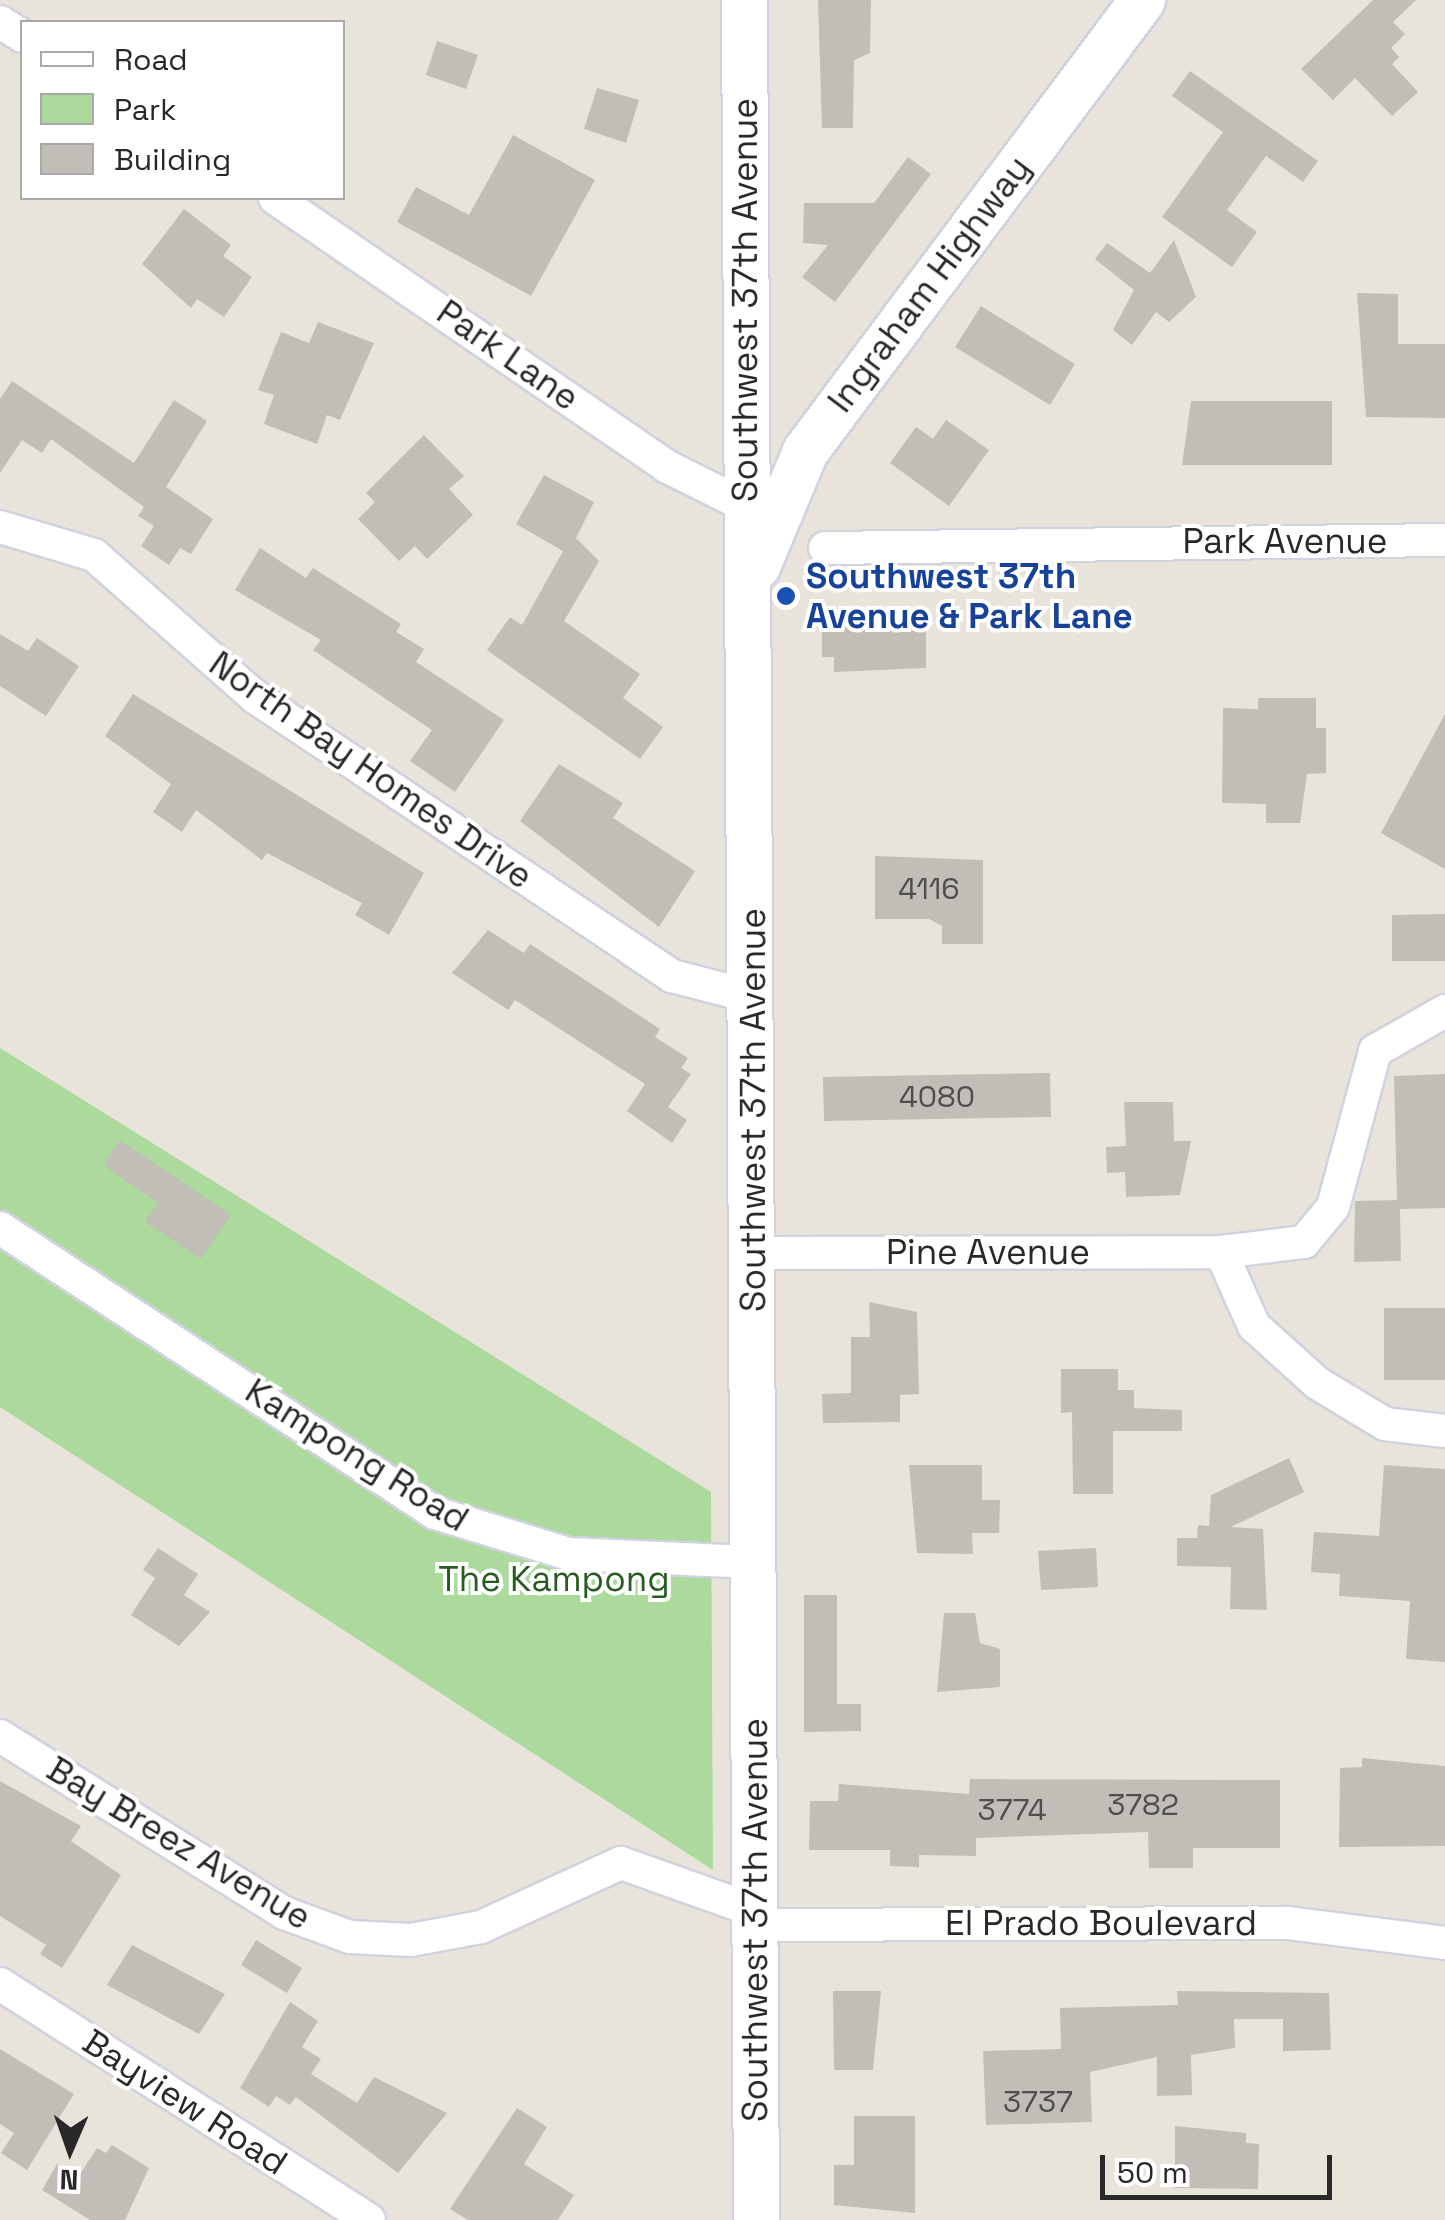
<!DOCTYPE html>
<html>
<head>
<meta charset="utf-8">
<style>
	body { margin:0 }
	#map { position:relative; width:1445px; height:2220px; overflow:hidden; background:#e9e4db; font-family:"Space Grotesk",sans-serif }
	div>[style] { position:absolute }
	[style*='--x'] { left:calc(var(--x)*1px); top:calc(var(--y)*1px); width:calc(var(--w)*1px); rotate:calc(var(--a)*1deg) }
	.green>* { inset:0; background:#abda9c }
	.building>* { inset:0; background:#c1beb7 }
	.roads { filter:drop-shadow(2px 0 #d0d2df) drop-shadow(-2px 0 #d0d2df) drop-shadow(0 2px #d0d2df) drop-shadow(0 -2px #d0d2df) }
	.street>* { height:32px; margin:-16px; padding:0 16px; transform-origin:16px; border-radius:16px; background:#fff }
	.secondary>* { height:45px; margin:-22.5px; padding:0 22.5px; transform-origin:22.5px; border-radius:22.5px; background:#fff }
	.dots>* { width:28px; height:28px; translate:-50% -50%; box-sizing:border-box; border:5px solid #fff; border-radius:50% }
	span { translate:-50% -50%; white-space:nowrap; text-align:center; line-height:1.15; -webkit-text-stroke:8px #fff; paint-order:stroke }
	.number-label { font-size:30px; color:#4e4e4c }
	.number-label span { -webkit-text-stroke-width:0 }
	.street-label { font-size:35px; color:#282828 }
	.transit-label { font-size:35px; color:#164399; font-weight:700 }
	.left { translate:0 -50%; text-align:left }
	.park-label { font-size:35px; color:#275c20 }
	.legend { position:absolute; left:20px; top:20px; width:325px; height:180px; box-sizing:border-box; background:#fff; border:2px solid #a9a9a9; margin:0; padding:12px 18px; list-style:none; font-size:30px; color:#282828 }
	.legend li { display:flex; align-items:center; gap:20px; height:50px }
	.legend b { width:50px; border:2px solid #a9a9a9 }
	.north { position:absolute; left:20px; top:2100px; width:100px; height:100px; -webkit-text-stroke:8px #fff; paint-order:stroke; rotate:182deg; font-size:28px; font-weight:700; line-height:40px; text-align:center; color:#282828 }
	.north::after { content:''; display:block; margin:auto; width:35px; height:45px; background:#282828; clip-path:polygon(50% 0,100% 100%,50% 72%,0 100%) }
	.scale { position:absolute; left:1100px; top:2155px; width:232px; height:45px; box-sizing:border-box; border:5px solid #282828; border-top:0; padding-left:12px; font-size:30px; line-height:35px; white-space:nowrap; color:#282828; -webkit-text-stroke:8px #fff; paint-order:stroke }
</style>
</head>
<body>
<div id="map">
	<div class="green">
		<div style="clip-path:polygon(0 1048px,711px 1492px,713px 1870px,0 1407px)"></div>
	</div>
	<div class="building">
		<div style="clip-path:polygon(818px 0,871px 0,870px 53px,854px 60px,853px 128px,822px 128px)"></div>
		<div style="clip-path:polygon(1373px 0,1416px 0,1393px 22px,1405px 34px,1391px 48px,1399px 57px,1392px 64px,1418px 92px,1392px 116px,1355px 78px,1333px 100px,1301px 69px)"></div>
		<div style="clip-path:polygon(437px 41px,478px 55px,466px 89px,426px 75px)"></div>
		<div style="clip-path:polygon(1190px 71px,1318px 161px,1303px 182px,1266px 156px,1227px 210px,1257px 232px,1232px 267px,1162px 217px,1223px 132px,1172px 96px)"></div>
		<div style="clip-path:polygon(597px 88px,639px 100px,626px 143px,584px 129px)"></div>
		<div style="clip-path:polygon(513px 135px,595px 180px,531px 296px,397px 222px,416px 187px,469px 215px)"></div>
		<div style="clip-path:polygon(908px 157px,931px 174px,835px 302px,802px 277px,828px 245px,803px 243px,804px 203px,874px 203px)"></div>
		<div style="clip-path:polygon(184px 209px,231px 245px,223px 256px,252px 277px,224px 317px,197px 299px,191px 308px,142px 264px)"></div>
		<div style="clip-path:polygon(1174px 240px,1196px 297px,1169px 322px,1156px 312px,1132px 345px,1113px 330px,1134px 290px,1095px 259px,1107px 243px,1150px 273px)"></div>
		<div style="clip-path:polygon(1357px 293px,1398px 294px,1398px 344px,1445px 344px,1445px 418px,1366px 417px)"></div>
		<div style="clip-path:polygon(981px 306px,1075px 364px,1050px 405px,955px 347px)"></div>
		<div style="clip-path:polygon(318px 322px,374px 343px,340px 420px,327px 415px,317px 444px,264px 424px,274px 395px,258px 390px,281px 332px,309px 343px)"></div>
		<div style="clip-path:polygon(12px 381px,134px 463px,174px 400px,207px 421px,166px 487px,213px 519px,191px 554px,180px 548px,169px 565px,141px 546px,154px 526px,138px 516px,144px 507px,51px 439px,42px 453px,22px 440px,0 473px,0 399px)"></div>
		<div style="clip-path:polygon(1191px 401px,1332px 401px,1332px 465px,1182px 465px)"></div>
		<div style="clip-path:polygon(946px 420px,989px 450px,949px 506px,890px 463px,916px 427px,933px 439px)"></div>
		<div style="clip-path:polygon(424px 435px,464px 476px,449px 489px,473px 515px,427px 559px,415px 546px,399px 561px,358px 519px,375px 502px,366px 493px)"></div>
		<div style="clip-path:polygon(544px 475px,594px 502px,576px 538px,599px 561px,564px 621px,640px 674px,623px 698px,663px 727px,640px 759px,487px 650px,510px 617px,522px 625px,563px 551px,516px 524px)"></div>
		<div style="clip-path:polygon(260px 548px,306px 578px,313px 568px,401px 624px,396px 632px,424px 649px,416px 662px,504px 720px,455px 792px,410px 761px,432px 730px,313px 650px,321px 640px,235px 590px)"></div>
		<div style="clip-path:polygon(833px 619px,926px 622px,926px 668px,834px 672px,834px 657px,822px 657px,822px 630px,833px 631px)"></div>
		<div style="clip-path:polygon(0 634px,28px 651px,37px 638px,79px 666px,46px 716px,0 686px)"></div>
		<div style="clip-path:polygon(133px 694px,424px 873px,389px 935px,355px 915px,362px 903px,267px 853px,262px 860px,196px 810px,182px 832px,153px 812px,171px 784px,105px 736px)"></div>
		<div style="clip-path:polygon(1258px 698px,1316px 698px,1316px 728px,1326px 728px,1326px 773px,1307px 774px,1300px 823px,1266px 823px,1266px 804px,1222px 803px,1223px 708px,1258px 709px)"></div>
		<div style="clip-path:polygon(1445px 714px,1445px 869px,1381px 833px)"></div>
		<div style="clip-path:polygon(559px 764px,623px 803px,613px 818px,695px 871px,659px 927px,520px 821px)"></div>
		<div style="clip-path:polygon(875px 856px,983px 860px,983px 944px,942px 944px,942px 926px,929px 919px,875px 919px)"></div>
		<div style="clip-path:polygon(1445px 914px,1445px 961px,1392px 961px,1392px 915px)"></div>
		<div style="clip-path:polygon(488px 930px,524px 953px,530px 944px,660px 1029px,655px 1037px,688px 1058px,681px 1068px,691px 1074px,668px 1107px,687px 1120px,672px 1143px,627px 1111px,645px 1084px,515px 1000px,508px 1010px,452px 973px)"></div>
		<div style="clip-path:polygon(1050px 1073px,1051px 1117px,824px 1121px,823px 1077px)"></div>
		<div style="clip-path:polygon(1445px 1074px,1445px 1208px,1400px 1209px,1401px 1261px,1354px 1262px,1355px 1201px,1397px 1200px,1394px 1076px)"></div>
		<div style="clip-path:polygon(1124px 1102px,1173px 1102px,1174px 1141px,1191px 1141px,1180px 1195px,1126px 1197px,1125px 1172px,1107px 1173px,1106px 1147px,1126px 1146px)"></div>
		<div style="clip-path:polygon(120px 1140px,231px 1215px,201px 1259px,145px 1222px,158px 1203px,103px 1165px)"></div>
		<div style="clip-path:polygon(869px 1302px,917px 1312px,919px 1394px,900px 1395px,900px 1422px,823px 1423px,822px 1394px,851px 1393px,851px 1337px,870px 1337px)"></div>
		<div style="clip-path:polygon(1384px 1308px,1445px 1308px,1445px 1380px,1384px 1380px)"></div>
		<div style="clip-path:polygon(1061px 1369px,1118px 1369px,1118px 1390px,1134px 1390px,1134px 1408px,1182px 1410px,1182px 1431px,1113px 1431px,1113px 1494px,1073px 1494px,1072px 1412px,1061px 1413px)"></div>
		<div style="clip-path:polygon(1289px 1458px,1304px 1492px,1231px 1527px,1263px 1529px,1267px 1610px,1230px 1609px,1231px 1567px,1177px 1566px,1177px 1538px,1197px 1538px,1198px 1525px,1209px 1526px,1211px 1495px)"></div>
		<div style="clip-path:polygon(909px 1465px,982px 1465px,982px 1500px,1000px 1500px,999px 1533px,972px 1533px,973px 1554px,917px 1553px)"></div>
		<div style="clip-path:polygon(1384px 1465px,1445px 1469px,1445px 1662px,1406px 1659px,1410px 1601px,1339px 1596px,1340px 1574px,1311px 1572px,1314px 1532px,1379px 1536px)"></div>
		<div style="clip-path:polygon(158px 1548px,198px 1574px,184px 1595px,210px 1612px,179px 1646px,131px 1615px,155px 1578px,143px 1570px)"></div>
		<div style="clip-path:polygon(1096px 1548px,1098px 1587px,1041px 1590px,1038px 1551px)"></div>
		<div style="clip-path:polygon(804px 1595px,837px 1595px,837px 1704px,861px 1704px,861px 1731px,804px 1732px)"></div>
		<div style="clip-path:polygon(944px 1613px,975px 1613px,980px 1643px,1000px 1649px,1000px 1687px,937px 1692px)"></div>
		<div style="clip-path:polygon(1362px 1758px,1445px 1766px,1445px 1846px,1339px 1847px,1340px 1768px,1362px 1767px)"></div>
		<div style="clip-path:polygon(970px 1779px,1280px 1780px,1280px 1848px,1193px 1848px,1193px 1868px,1149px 1868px,1148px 1832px,976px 1838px,976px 1856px,919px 1855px,919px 1867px,890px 1866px,890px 1850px,809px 1850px,810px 1801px,838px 1801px,839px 1784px,969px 1794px)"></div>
		<div style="clip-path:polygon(0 1781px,81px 1826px,71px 1841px,121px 1875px,62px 1968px,40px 1954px,46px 1945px,0 1916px)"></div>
		<div style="clip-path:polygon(256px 1940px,302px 1968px,287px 1993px,241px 1965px)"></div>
		<div style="clip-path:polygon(132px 1945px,225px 1994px,199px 2034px,107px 1985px)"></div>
		<div style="clip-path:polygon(833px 1991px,881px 1991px,873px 2070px,834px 2070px)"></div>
		<div style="clip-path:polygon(1177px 1991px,1329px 1993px,1331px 2050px,1283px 2051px,1283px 2019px,1234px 2019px,1235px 2048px,1191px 2055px,1192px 2095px,1157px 2096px,1157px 2057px,1090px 2072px,1092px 2122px,986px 2125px,983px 2051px,1061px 2049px,1060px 2008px,1178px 2005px)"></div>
		<div style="clip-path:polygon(290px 2002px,318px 2021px,302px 2047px,321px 2059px,311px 2074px,357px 2103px,374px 2077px,447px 2113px,398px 2173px,296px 2097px,290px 2105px,276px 2096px,269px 2107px,240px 2088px)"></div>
		<div style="clip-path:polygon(0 2049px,74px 2094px,27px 2170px,1px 2153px,14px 2133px,0 2124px)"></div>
		<div style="clip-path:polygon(517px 2108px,547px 2127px,524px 2164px,574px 2195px,558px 2220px,468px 2220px,450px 2209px)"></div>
		<div style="clip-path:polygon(854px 2116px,915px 2116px,915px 2213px,834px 2205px,834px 2165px,854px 2165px)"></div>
		<div style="clip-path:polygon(1175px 2126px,1246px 2133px,1246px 2143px,1259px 2144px,1258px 2189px,1175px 2188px)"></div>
		<div style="clip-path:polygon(112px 2145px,149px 2168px,125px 2220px,90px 2220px,42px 2190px,57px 2164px,78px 2177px,97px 2148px,106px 2153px)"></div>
	</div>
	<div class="roads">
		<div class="street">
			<div style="--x:0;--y:22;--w:26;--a:32"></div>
			<div style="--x:275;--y:198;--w:474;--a:34.4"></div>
			<div style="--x:666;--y:466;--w:89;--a:26.6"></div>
			<div style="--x:0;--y:527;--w:98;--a:16.6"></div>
			<div style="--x:94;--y:555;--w:215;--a:41.4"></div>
			<div style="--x:255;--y:697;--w:502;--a:33.79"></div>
			<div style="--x:672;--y:976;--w:84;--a:14.5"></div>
			<div style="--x:825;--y:548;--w:620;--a:-0.74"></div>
			<div style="--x:0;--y:1228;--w:520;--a:33.23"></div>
			<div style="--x:435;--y:1513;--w:140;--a:17"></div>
			<div style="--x:569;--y:1554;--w:186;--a:2.5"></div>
			<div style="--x:1221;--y:1252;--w:81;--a:66"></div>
			<div style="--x:1254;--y:1326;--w:85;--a:42.1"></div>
			<div style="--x:1317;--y:1383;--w:79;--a:31.1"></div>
			<div style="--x:1385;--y:1424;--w:60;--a:6.7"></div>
			<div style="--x:754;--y:1253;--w:467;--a:-0.1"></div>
			<div style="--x:1221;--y:1252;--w:84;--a:-6.9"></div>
			<div style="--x:1304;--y:1242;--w:45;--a:-50.4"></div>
			<div style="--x:1333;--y:1207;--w:162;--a:-74.9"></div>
			<div style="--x:1375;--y:1051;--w:81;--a:-29.7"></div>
			<div style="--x:0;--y:1736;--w:335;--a:31.9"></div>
			<div style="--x:284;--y:1913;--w:70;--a:20"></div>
			<div style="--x:350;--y:1937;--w:61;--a:2.8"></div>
			<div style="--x:411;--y:1940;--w:71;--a:-10.5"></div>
			<div style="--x:481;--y:1927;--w:154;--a:-24.6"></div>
			<div style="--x:621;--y:1863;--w:143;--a:19.6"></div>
			<div style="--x:756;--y:1925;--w:531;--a:-0.22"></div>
			<div style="--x:1287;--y:1923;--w:159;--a:7.2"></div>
			<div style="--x:0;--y:1984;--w:438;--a:32.6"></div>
		</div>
		<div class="secondary">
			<div style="--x:744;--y:0;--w:2220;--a:89.69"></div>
			<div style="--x:757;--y:566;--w:125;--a:-67.3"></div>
			<div style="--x:805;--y:451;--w:563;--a:-53.23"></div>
		</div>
	</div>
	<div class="dots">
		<div style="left:786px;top:596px;background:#1a4fb4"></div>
	</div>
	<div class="number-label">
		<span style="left:929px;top:889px">4116</span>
		<span style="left:937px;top:1097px">4080</span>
		<span style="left:1143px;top:1805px">3782</span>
		<span style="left:1012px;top:1810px">3774</span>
		<span style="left:1038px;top:2102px">3737</span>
	</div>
	<div class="street-label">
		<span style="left:929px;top:284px;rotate:-53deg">Ingraham Highway</span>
		<span style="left:745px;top:300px;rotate:-90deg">Southwest 37th Avenue</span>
		<span style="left:508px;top:355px;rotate:35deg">Park Lane</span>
		<span style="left:1285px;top:541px">Park Avenue</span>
		<span style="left:371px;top:770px;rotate:35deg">North Bay Homes Drive</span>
		<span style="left:753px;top:1110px;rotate:-90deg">Southwest 37th Avenue</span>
		<span style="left:988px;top:1252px">Pine Avenue</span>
		<span style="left:357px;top:1455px;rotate:32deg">Kampong Road</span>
		<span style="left:179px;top:1843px;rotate:31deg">Bay Breez Avenue</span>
		<span style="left:755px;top:1920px;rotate:-90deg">Southwest 37th Avenue</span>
		<span style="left:1101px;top:1923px">El Prado Boulevard</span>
		<span style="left:185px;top:2102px;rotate:33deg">Bayview Road</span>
	</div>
	<div class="transit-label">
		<span class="left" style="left:806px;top:596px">Southwest 37th<br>Avenue &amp; Park Lane</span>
	</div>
	<div class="park-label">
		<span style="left:554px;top:1579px">The Kampong</span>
	</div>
	<ul class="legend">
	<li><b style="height:12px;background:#fff"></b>Road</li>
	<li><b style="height:28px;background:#abda9c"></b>Park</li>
	<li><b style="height:28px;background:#c1beb7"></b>Building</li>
	</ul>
	<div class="north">N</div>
	<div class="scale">50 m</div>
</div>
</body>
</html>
